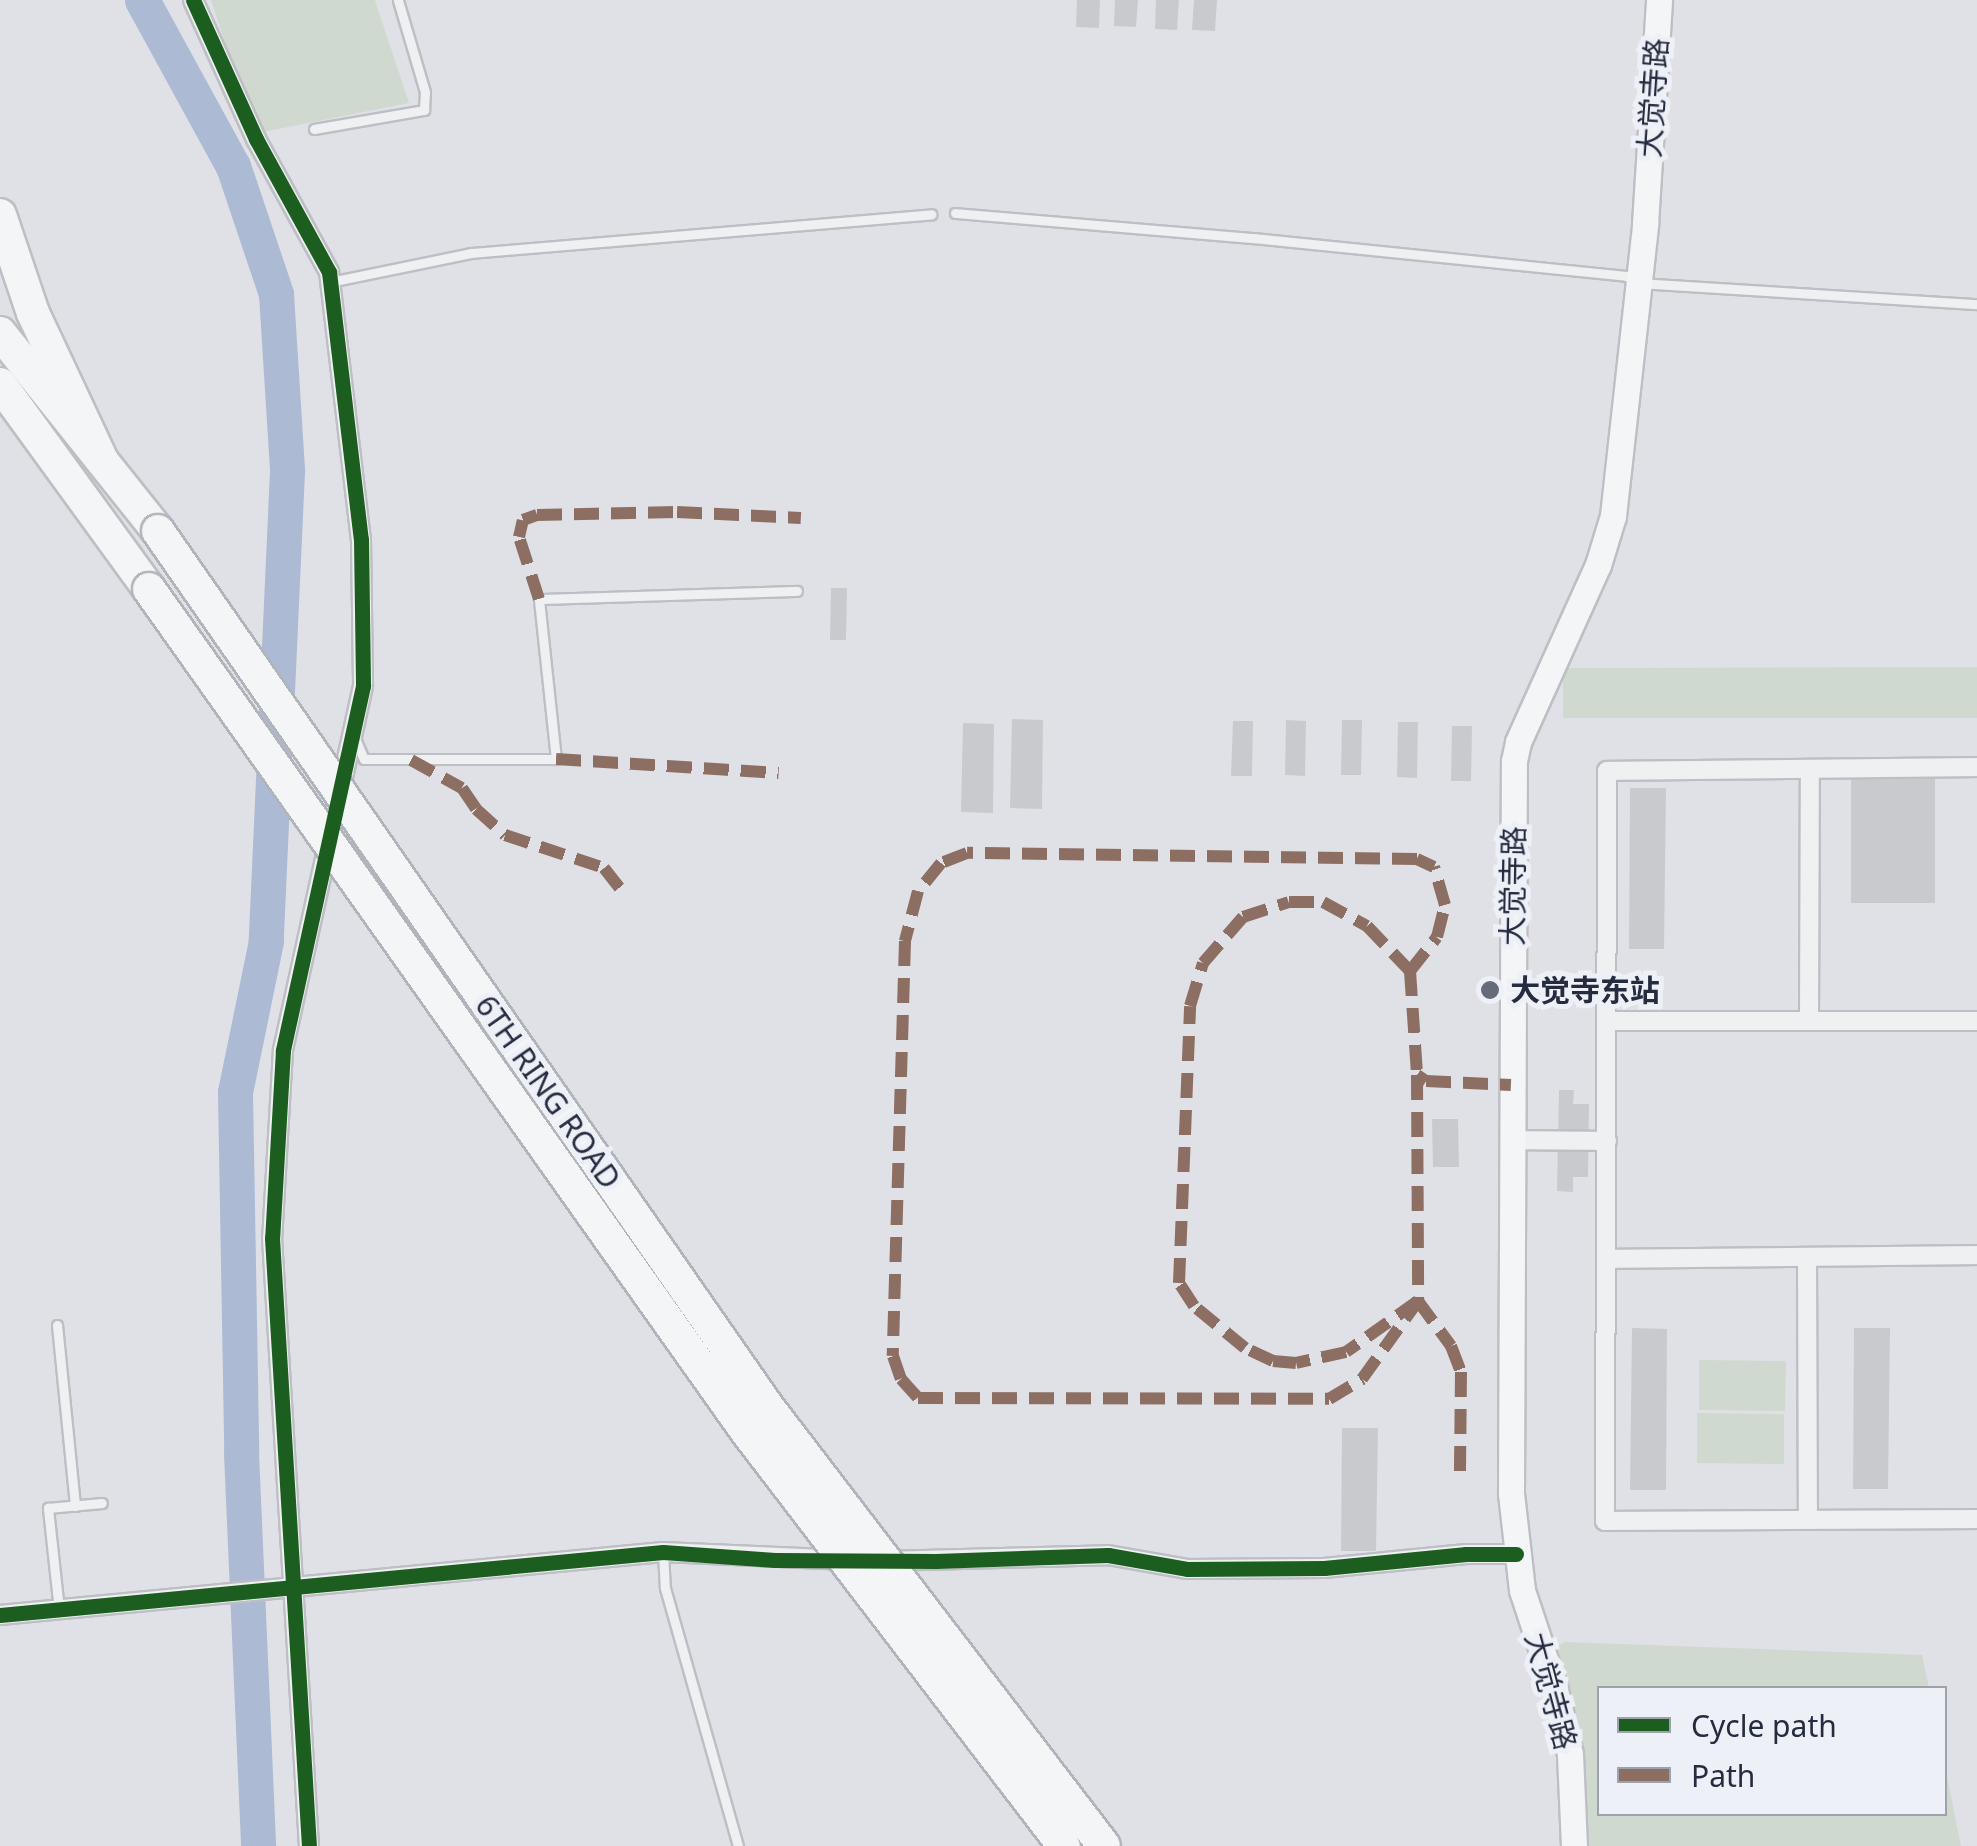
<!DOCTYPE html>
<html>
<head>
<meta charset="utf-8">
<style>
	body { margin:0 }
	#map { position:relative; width:1977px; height:1846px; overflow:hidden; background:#e0e1e6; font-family:"Noto Sans","Noto Sans SC",sans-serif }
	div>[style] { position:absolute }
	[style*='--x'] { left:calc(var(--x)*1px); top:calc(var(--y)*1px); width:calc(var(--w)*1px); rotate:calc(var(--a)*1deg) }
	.green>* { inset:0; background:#cfd9d0 }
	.river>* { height:35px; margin:-17.5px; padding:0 17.5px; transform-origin:17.5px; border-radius:17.5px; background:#acbad4 }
	.building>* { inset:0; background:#c8cace }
	.roads { filter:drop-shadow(2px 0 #bebfc4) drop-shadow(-2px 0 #bebfc4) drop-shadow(0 2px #bebfc4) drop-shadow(0 -2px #bebfc4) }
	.service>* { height:9px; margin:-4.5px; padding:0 4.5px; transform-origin:4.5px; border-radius:4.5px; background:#eff0f2 }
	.minor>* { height:18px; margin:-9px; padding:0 9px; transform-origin:9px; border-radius:9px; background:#eff0f2 }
	.secondary>* { height:25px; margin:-12.5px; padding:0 12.5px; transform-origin:12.5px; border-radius:12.5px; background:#f4f5f6 }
	.motorway>* { height:32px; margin:-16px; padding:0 16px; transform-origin:16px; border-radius:16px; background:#f4f5f6 }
	.bridges { filter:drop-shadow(2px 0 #b2b4bb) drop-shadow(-2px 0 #b2b4bb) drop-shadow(0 2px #b2b4bb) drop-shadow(0 -2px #b2b4bb) }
	.motorway-bridge>* { height:32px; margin:-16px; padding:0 16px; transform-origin:16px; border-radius:16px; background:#f4f5f6 }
	.quiet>* { height:12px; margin-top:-6px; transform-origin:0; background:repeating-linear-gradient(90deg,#8d6e63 0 25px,transparent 0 37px) }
	.cycleway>* { height:15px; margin:-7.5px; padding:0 7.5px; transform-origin:7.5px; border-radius:7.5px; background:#1b5e20 }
	.dots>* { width:28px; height:28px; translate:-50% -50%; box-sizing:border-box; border:5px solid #edf0f6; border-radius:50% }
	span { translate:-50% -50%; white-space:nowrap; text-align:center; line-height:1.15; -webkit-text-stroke:10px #edf0f6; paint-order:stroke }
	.street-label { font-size:30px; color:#252c40 }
	.poi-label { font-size:30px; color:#252c40; font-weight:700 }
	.left { translate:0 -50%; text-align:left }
	.legend { position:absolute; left:1597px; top:1686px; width:350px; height:130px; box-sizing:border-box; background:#edf0f6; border:2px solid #9da2ad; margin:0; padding:12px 18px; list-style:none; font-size:30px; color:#252c40 }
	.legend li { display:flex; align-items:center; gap:20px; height:50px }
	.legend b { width:50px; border:2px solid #9da2ad }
</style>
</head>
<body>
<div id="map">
	<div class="green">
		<div style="clip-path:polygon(211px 0,375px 0,409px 103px,263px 132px,235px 73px)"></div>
		<div style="clip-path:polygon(1977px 667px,1977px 718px,1563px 718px,1563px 668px)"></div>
		<div style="clip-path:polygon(1699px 1360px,1786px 1361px,1785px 1411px,1699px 1410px)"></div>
		<div style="clip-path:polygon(1697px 1413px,1784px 1414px,1784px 1464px,1697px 1463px)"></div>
		<div style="clip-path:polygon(1565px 1642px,1922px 1655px,1929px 1688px,1600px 1688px,1600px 1814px,1944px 1814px,1945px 1766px,1961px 1846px,1585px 1846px,1584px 1752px,1557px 1646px)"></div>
	</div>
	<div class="river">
		<div style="--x:142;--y:0;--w:189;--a:61.3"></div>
		<div style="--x:233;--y:166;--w:135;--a:71.4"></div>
		<div style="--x:276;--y:294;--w:177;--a:86.4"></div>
		<div style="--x:287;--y:471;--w:470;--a:92.6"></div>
		<div style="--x:266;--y:941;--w:154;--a:101.6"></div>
		<div style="--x:235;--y:1092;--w:361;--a:89"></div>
		<div style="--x:241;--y:1453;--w:393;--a:87.5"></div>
	</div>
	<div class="building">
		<div style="clip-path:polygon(1077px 0,1100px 0,1099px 28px,1076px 27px)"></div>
		<div style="clip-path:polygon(1115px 0,1138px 0,1136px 27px,1114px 26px)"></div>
		<div style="clip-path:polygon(1156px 0,1179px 0,1177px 30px,1155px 29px)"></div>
		<div style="clip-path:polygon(1194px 0,1217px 0,1215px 31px,1192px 30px)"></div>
		<div style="clip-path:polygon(831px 588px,847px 588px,846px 640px,830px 640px)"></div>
		<div style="clip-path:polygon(1012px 719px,1043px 720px,1042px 809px,1010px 808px)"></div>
		<div style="clip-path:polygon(1286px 720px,1306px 721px,1305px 776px,1285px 775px)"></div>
		<div style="clip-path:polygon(1342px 720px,1362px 720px,1361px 775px,1341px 775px)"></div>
		<div style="clip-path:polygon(1233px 721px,1253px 721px,1252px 776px,1231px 776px)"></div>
		<div style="clip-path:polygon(1398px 722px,1418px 722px,1417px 778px,1397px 777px)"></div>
		<div style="clip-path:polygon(963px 723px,994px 724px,993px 813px,961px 812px)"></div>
		<div style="clip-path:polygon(1452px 726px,1472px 726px,1471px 781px,1451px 781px)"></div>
		<div style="clip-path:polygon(1851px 778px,1935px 779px,1935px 903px,1851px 903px)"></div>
		<div style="clip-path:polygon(1630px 788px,1666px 788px,1664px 949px,1629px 949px)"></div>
		<div style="clip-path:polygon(1559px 1090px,1574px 1090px,1573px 1104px,1589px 1104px,1588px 1177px,1573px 1177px,1573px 1192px,1557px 1191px)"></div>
		<div style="clip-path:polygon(1432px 1119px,1458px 1119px,1459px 1167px,1433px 1167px)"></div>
		<div style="clip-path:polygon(1632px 1328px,1667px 1329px,1666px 1490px,1630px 1490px)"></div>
		<div style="clip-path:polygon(1854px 1328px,1890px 1328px,1888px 1489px,1853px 1489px)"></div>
		<div style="clip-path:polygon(1342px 1428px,1378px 1428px,1376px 1551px,1341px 1551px)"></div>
	</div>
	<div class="roads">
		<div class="service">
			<div style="--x:314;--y:129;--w:112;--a:-9.8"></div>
			<div style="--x:424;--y:110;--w:18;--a:-87"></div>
			<div style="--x:425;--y:92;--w:96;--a:-106.4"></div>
			<div style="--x:955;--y:213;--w:299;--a:4.8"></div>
			<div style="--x:1253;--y:238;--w:375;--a:5.8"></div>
			<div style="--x:1626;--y:276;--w:15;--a:28"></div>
			<div style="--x:1639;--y:283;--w:339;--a:3.6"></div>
			<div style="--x:330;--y:282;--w:144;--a:-11.6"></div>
			<div style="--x:471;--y:253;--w:462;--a:-4.8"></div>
			<div style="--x:354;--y:736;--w:25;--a:67"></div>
			<div style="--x:364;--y:759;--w:192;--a:0"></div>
			<div style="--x:556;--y:759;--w:161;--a:-96.1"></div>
			<div style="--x:539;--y:599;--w:258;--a:-1.8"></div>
			<div style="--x:57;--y:1325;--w:182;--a:84.3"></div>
			<div style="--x:663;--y:1552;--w:36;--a:87"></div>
			<div style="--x:665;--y:1588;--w:268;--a:74.2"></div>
			<div style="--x:59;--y:1610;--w:103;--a:-96.2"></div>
			<div style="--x:48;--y:1508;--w:54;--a:-5.3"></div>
		</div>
		<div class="minor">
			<div style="--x:193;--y:0;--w:153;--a:65.6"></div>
			<div style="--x:256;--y:139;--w:152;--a:61.2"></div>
			<div style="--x:329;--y:272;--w:269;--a:83.2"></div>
			<div style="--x:361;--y:539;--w:147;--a:89.2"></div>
			<div style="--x:363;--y:686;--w:373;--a:102.4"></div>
			<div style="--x:283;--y:1050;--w:188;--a:93.3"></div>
			<div style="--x:272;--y:1238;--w:609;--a:86.52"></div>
			<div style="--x:1977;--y:767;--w:370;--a:179.4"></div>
			<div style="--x:1607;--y:771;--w:750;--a:90.15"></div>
			<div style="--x:1605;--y:1521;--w:372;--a:-0.3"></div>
			<div style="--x:1606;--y:1021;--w:371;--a:0"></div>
			<div style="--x:1809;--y:1021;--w:252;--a:-89.8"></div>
			<div style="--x:1511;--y:1140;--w:96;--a:0.6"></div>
			<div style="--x:1807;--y:1257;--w:262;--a:89.8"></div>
			<div style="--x:1606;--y:1259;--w:371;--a:-0.6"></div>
			<div style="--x:884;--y:1561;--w:224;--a:-1.5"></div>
			<div style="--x:1108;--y:1555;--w:80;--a:10"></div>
			<div style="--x:1187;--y:1569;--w:137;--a:-0.4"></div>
			<div style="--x:1324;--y:1568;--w:143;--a:-5.6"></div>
			<div style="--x:1466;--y:1554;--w:50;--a:0"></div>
			<div style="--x:0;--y:1615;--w:666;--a:-5.43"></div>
			<div style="--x:663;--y:1552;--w:185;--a:2.5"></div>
		</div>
		<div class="secondary">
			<div style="--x:1574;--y:1846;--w:92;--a:-92.5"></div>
			<div style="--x:1570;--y:1754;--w:66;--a:-103.2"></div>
			<div style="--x:1555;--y:1690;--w:105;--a:-108.3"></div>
			<div style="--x:1522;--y:1590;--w:98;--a:-96.5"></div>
			<div style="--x:1511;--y:1493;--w:732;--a:-89.77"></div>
			<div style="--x:1514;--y:761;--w:19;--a:-78"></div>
			<div style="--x:1518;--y:742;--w:194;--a:-65.7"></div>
			<div style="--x:1598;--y:565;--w:51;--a:-73"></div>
			<div style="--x:1613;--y:516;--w:294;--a:-83.7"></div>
			<div style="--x:1645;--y:224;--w:224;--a:-86.4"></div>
		</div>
		<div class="motorway">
			<div style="--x:0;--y:215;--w:103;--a:71.4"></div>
			<div style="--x:33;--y:313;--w:162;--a:64.9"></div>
			<div style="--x:0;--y:333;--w:253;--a:51.4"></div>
			<div style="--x:0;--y:384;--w:253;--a:54"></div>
		</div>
	</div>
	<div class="bridges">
		<div class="motorway-bridge">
			<div style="--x:158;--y:531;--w:1066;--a:55.16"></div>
			<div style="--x:767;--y:1406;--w:554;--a:52.55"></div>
			<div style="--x:149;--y:589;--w:1034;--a:54.65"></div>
			<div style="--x:747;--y:1432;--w:521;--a:52.56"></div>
		</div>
	</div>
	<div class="quiet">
		<div style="--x:539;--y:599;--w:65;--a:-107.9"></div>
		<div style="--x:519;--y:537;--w:17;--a:-77"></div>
		<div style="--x:523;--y:520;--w:15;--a:-20"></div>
		<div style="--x:537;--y:515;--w:140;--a:-1.2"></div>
		<div style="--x:677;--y:512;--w:124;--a:2.8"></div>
		<div style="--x:556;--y:759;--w:223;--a:3.6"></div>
		<div style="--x:411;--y:760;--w:58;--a:28.8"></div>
		<div style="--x:462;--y:788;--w:25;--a:56"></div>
		<div style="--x:476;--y:809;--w:39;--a:42"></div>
		<div style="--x:505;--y:835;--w:104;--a:18.4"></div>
		<div style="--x:604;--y:868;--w:28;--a:52"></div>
		<div style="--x:1410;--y:971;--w:43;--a:-51.5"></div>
		<div style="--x:1437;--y:937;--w:33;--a:-76"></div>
		<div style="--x:1445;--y:905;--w:40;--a:-106"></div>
		<div style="--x:1434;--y:867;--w:19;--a:-155"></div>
		<div style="--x:1417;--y:859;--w:450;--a:-179.2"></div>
		<div style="--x:967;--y:853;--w:28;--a:159"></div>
		<div style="--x:941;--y:863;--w:36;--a:129"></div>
		<div style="--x:918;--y:891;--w:52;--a:104.6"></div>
		<div style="--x:905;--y:941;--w:415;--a:91.7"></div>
		<div style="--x:893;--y:1356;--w:24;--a:71"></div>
		<div style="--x:901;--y:1379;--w:25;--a:48"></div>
		<div style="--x:918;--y:1398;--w:411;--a:0.1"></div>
		<div style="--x:1329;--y:1399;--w:39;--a:-31"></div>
		<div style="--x:1362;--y:1379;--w:96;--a:-54.3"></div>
		<div style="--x:1418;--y:1301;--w:56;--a:53.7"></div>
		<div style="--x:1451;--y:1346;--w:28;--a:69"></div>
		<div style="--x:1461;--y:1372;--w:103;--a:90.6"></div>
		<div style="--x:1417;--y:1075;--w:226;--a:89.7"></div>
		<div style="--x:1418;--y:1301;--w:88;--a:144.7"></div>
		<div style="--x:1346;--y:1352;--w:51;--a:167.6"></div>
		<div style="--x:1296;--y:1363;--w:23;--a:-175"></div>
		<div style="--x:1273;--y:1361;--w:31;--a:-155"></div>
		<div style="--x:1245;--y:1348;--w:66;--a:-140.5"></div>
		<div style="--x:1194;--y:1306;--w:27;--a:-123"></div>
		<div style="--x:1179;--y:1283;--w:277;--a:-87.7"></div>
		<div style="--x:1190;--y:1006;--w:45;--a:-73.2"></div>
		<div style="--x:1203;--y:963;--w:61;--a:-49"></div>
		<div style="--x:1243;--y:917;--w:48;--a:-18.1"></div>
		<div style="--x:1289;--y:902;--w:34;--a:0"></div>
		<div style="--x:1323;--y:902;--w:50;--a:28.6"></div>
		<div style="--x:1367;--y:926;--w:62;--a:46.3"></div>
		<div style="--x:1410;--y:971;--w:104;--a:86.1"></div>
		<div style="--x:1417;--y:1075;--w:11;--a:34"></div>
		<div style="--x:1426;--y:1081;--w:85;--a:2.7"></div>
	</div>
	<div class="cycleway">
		<div style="--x:193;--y:0;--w:153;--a:65.6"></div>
		<div style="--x:256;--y:139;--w:152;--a:61.2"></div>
		<div style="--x:329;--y:272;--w:269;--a:83.2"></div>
		<div style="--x:361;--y:539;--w:147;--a:89.2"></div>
		<div style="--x:363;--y:686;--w:373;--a:102.4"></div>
		<div style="--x:283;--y:1050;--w:188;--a:93.3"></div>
		<div style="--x:272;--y:1238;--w:609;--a:86.52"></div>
		<div style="--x:0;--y:1615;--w:666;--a:-5.43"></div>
		<div style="--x:663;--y:1552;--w:112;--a:4.1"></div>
		<div style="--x:775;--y:1560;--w:161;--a:0.4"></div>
		<div style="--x:936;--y:1561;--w:172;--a:-2"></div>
		<div style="--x:1108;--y:1555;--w:80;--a:10"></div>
		<div style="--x:1187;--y:1569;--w:137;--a:-0.4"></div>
		<div style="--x:1324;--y:1568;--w:143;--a:-5.6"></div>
		<div style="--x:1466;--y:1554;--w:50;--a:0"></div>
	</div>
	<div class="dots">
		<div style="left:1490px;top:990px;background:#666b7a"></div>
	</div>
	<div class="street-label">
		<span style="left:1653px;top:98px;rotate:-86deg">大觉寺路</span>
		<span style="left:1513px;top:886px;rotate:-89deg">大觉寺路</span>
		<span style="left:548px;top:1092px;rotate:55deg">6TH RING ROAD</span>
		<span style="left:1551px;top:1691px;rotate:75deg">大觉寺路</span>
	</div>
	<div class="poi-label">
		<span class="left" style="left:1510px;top:990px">大觉寺东站</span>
	</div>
	<ul class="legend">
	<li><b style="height:12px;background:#1b5e20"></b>Cycle path</li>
	<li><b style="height:12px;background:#8d6e63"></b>Path</li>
	</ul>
</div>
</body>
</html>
